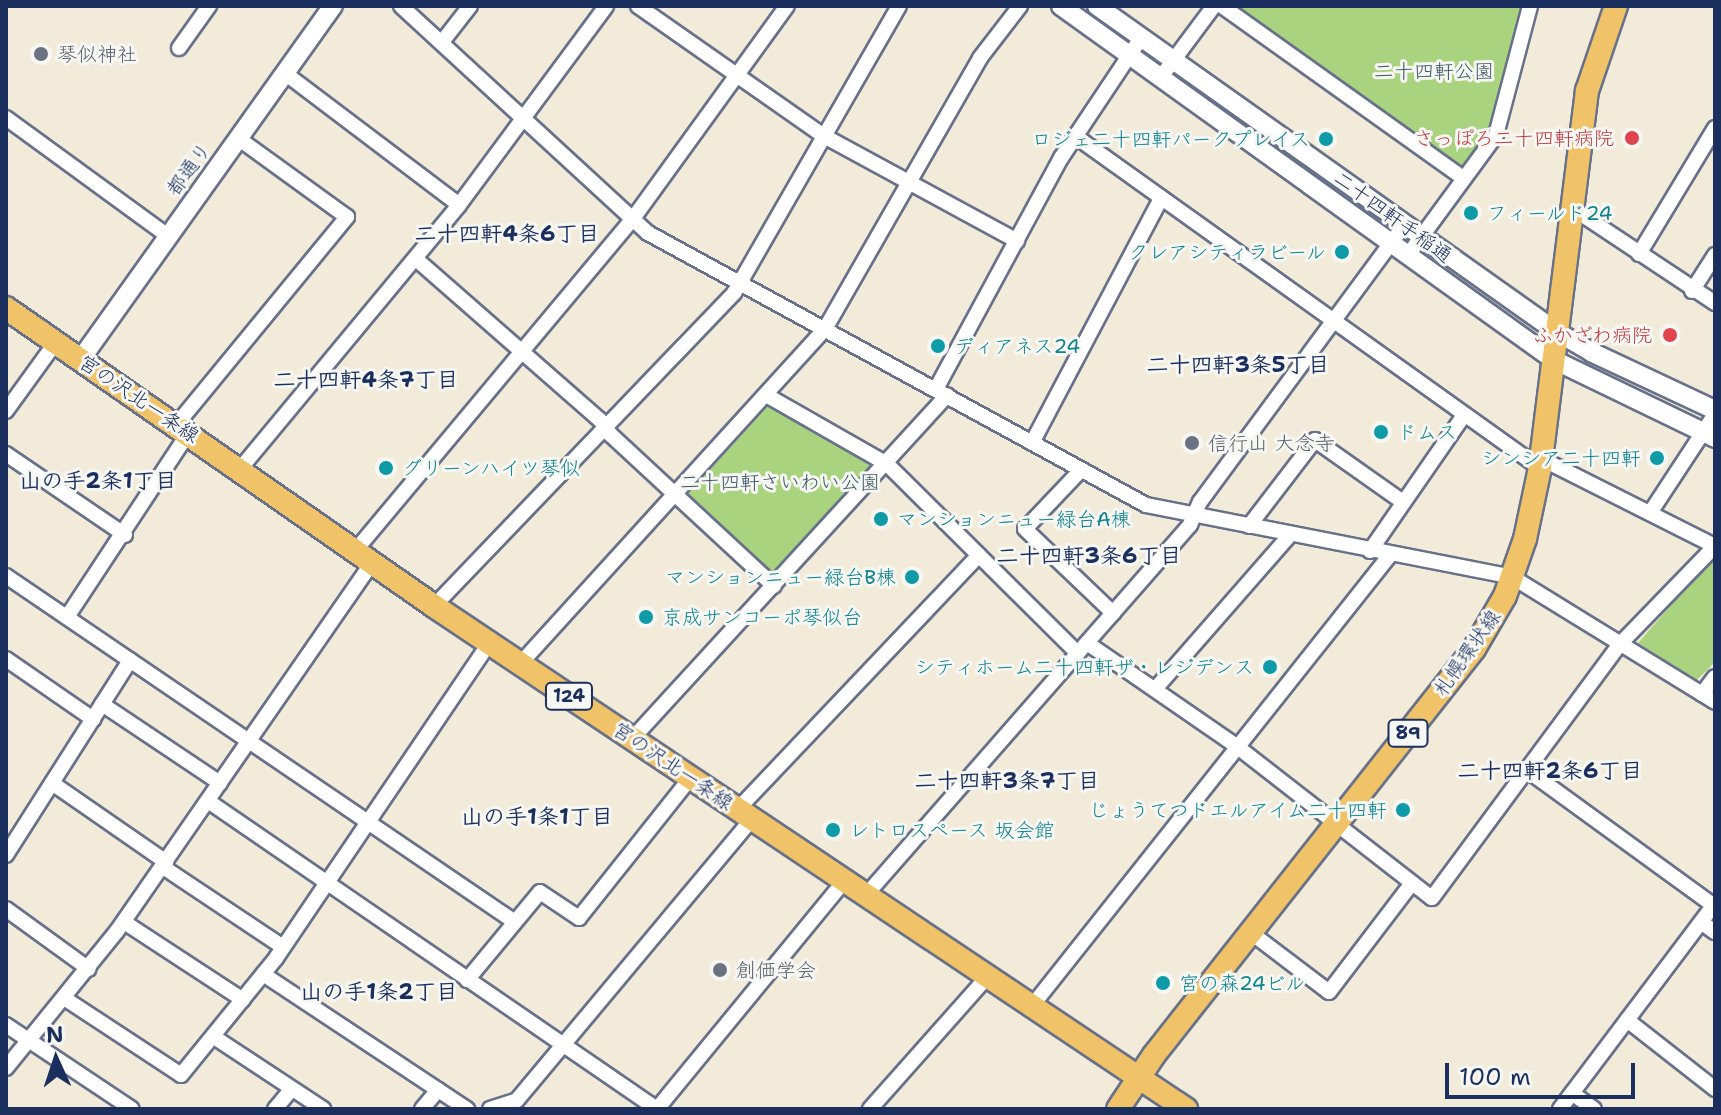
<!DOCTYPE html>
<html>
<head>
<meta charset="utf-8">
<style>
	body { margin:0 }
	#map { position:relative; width:1721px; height:1115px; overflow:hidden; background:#f3ebda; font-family:"Shantell Sans","Klee One",sans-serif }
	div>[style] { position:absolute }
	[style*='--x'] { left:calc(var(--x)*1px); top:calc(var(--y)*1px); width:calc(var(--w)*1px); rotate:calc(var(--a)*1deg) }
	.green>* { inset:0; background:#a9d37f }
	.roads { filter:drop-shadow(2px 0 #677189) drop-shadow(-2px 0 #677189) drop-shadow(0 2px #677189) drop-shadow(0 -2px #677189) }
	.minor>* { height:14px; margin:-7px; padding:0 7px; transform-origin:7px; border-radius:7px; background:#fff }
	.tertiary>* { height:18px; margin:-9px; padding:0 9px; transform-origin:9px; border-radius:9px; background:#fff }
	.primary>* { height:22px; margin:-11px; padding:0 11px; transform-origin:11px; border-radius:11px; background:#f1c369 }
	.dots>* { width:22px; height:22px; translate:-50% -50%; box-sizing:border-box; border:4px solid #f6f6f2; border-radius:50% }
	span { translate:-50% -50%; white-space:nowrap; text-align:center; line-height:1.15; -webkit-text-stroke:6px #f6f6f2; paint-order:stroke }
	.shield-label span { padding:2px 6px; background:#f6f6f2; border:2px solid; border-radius:6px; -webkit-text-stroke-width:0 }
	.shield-label { font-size:18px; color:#1b2f5e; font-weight:700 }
	.worship-label { font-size:20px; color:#5b616d }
	.left { translate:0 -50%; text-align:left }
	.park-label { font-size:20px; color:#3e5866 }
	.health-label { font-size:20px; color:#be3a42 }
	.right { translate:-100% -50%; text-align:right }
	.culture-label { font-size:20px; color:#0d838f }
	.street-label { font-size:20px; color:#1b2f5e }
	.neighbourhood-label { font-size:22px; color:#1b2f5e; font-weight:700 }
	.frame { position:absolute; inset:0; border:8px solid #1b2f5e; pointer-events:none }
	.north { position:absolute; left:16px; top:1019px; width:80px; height:80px; -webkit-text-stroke:6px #f6f6f2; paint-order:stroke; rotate:357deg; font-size:22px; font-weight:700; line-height:32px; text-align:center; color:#1b2f5e }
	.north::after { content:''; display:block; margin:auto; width:28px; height:36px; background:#1b2f5e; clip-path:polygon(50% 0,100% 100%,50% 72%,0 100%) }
	.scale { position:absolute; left:1445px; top:1063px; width:190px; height:36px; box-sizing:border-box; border:4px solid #1b2f5e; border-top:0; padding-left:10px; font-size:24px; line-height:28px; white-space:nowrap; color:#1b2f5e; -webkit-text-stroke:6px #f6f6f2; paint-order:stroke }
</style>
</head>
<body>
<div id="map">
	<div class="green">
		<div style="clip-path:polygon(1235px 6px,1522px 6px,1488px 132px,1461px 168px)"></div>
		<div style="clip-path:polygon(767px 407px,772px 407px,869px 465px,870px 472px,777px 573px,771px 573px,689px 498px,689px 493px)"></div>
		<div style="clip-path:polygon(1713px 557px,1715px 662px,1697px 680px,1638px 643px)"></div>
	</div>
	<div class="roads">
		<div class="minor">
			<div style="--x:401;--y:6;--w:335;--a:42.6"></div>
			<div style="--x:648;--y:233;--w:567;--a:28.64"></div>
			<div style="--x:1146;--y:505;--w:373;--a:11.1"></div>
			<div style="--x:1512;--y:577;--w:238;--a:31.6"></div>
			<div style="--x:638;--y:6;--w:225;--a:35"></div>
			<div style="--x:822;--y:135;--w:222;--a:28.5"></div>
			<div style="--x:1222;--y:6;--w:296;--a:35.5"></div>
			<div style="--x:442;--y:42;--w:46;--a:-52.1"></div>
			<div style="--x:179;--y:48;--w:52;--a:-54.5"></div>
			<div style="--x:286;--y:74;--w:217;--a:37.1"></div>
			<div style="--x:1161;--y:77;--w:89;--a:-53.3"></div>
			<div style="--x:6;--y:118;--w:200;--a:36.1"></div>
			<div style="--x:1075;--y:136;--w:571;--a:35.53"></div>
			<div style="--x:1572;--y:208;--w:172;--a:33.6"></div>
			<div style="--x:1639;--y:254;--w:147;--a:-58.9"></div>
			<div style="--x:1408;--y:255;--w:149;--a:-53.7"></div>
			<div style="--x:1496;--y:135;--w:133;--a:-75.2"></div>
			<div style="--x:416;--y:259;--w:244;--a:41.2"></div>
			<div style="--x:600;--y:420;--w:19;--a:54"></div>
			<div style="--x:611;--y:435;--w:222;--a:42.8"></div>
			<div style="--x:1692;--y:291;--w:43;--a:-57.4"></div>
			<div style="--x:936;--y:389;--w:263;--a:-61.6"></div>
			<div style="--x:1061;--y:158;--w:144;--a:-56.3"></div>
			<div style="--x:766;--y:395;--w:139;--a:29.7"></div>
			<div style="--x:887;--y:464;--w:269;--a:44.8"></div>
			<div style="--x:6;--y:411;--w:85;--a:-54.1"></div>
			<div style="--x:177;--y:424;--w:268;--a:-50.6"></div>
			<div style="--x:347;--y:217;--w:135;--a:-144.1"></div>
			<div style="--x:1032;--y:443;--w:277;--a:-62.2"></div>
			<div style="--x:6;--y:454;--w:144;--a:34.2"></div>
			<div style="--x:1542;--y:459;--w:194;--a:26.7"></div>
			<div style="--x:240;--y:469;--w:343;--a:-50.3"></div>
			<div style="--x:459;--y:205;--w:247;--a:-53.5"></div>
			<div style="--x:1081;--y:470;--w:81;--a:133.5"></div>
			<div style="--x:1025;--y:529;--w:122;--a:43.7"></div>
			<div style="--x:1650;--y:513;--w:118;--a:-56.7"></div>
			<div style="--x:1249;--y:526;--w:108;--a:-52.5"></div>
			<div style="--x:1315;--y:440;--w:108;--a:35.2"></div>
			<div style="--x:355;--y:551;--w:432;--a:-50.1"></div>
			<div style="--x:632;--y:220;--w:264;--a:-54.1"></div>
			<div style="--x:1370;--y:551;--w:165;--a:-55.3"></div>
			<div style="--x:6;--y:576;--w:615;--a:34.21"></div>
			<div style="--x:434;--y:606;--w:434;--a:-46.2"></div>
			<div style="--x:734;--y:293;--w:331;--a:-60.1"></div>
			<div style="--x:67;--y:617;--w:222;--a:-56.6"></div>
			<div style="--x:1087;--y:643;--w:185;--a:34.6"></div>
			<div style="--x:1239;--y:748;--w:244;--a:37.9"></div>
			<div style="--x:1432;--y:898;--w:317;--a:-53.5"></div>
			<div style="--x:1621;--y:643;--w:135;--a:-45.9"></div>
			<div style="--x:6;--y:659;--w:106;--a:34.6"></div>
			<div style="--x:520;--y:664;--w:453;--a:-47.7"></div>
			<div style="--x:825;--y:329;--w:312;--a:-60.2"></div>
			<div style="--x:980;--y:58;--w:66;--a:-52.4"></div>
			<div style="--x:1156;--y:688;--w:203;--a:-48.8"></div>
			<div style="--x:1702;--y:694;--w:21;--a:-53"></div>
			<div style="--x:102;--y:704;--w:142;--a:33.8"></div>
			<div style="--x:633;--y:738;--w:465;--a:-47.5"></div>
			<div style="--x:1527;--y:770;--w:230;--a:36"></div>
			<div style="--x:52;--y:783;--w:139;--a:34.7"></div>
			<div style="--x:208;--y:801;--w:544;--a:34.45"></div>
			<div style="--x:738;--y:809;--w:350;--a:-46.5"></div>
			<div style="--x:6;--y:855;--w:231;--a:-57.5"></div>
			<div style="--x:163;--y:867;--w:144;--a:33.7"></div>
			<div style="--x:866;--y:895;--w:492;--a:-48.8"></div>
			<div style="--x:1190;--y:525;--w:25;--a:-67"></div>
			<div style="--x:1200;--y:502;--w:344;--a:-53.6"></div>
			<div style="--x:6;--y:909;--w:102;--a:35.9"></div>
			<div style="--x:124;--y:922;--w:142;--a:33.2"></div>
			<div style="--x:1701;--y:922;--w:17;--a:36"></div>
			<div style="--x:1250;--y:932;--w:99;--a:37.2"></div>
			<div style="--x:1329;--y:992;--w:137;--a:-52.7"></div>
			<div style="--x:263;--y:974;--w:245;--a:33.5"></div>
			<div style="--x:467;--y:980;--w:114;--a:-50.3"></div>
			<div style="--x:540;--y:892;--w:47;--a:33.7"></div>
			<div style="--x:579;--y:918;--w:180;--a:-51.5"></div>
			<div style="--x:64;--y:998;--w:140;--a:33.3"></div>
			<div style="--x:181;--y:1075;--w:151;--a:-50.9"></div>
			<div style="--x:276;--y:958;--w:380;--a:-55.9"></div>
			<div style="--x:1032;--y:1006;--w:576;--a:-51.56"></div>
			<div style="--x:1627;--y:1020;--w:112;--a:38.1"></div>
			<div style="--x:6;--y:1025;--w:151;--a:33.7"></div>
			<div style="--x:214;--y:1037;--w:131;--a:33.4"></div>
			<div style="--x:6;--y:1068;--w:176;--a:-51"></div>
			<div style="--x:117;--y:931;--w:448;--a:-55.3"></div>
			<div style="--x:1572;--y:1093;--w:27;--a:36"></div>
			<div style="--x:275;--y:1109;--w:26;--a:-50"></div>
			<div style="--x:422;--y:1109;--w:25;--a:-50"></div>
			<div style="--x:490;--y:1109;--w:28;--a:-18"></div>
			<div style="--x:517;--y:1100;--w:366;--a:-50.1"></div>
			<div style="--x:657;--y:1109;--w:296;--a:-50.6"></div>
			<div style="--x:870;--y:1109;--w:178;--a:-48.4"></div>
			<div style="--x:1560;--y:1109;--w:258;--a:-53"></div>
		</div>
		<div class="tertiary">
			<div style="--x:1061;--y:6;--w:607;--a:35.68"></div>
			<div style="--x:1554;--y:360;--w:179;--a:25.8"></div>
			<div style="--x:1097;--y:6;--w:564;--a:35.33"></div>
			<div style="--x:1557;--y:332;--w:39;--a:30"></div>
			<div style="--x:1591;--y:352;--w:137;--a:25.1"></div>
			<div style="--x:81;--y:359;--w:434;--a:-54.5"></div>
		</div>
		<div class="primary">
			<div style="--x:6;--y:308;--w:522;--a:34.85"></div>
			<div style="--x:434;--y:606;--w:905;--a:33.78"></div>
			<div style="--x:1118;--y:1109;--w:65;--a:-56.3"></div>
			<div style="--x:1154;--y:1055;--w:517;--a:-51.76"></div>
			<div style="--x:1474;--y:649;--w:61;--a:-59.7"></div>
			<div style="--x:1505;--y:596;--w:60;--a:-70.7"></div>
			<div style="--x:1525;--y:539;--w:73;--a:-78.1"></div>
			<div style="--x:1540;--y:468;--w:380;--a:-82.9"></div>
			<div style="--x:1587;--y:91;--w:90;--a:-71.2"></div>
		</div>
	</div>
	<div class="dots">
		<div style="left:41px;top:54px;background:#6b7280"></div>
		<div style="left:1632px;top:138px;background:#e0444e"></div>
		<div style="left:1326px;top:139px;background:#0f9aa8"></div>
		<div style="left:1471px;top:213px;background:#0f9aa8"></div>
		<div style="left:1342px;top:252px;background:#0f9aa8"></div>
		<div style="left:1670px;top:335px;background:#e0444e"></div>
		<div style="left:938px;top:346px;background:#0f9aa8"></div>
		<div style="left:1381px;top:432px;background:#0f9aa8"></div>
		<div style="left:1192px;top:443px;background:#6b7280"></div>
		<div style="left:1657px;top:458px;background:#0f9aa8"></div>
		<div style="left:386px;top:468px;background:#0f9aa8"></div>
		<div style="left:881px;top:519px;background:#0f9aa8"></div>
		<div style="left:912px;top:577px;background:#0f9aa8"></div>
		<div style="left:646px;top:617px;background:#0f9aa8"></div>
		<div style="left:1270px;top:667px;background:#0f9aa8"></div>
		<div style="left:1403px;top:810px;background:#0f9aa8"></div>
		<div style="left:833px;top:830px;background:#0f9aa8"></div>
		<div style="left:720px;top:970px;background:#6b7280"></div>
		<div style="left:1163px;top:983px;background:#0f9aa8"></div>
	</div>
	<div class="shield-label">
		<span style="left:569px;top:696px">124</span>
		<span style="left:1408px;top:733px">89</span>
	</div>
	<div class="worship-label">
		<span class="left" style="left:57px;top:54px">琴似神社</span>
		<span class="left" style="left:1208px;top:443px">信行山 大念寺</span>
		<span class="left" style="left:736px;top:970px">創価学会</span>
	</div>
	<div class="park-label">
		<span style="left:1434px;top:71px">二十四軒公園</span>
		<span style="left:780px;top:482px">二十四軒さいわい公園</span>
	</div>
	<div class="health-label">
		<span class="right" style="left:1614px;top:138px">さっぽろ二十四軒病院</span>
		<span class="right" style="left:1652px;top:335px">ふかざわ病院</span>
	</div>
	<div class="culture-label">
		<span class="right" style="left:1310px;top:139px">ロジェ二十四軒パークプレイス</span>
		<span class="left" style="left:1487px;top:213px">フィールド24</span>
		<span class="right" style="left:1326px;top:252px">クレアシティラビール</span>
		<span class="left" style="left:954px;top:346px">ディアネス24</span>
		<span class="left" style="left:1397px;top:432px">ドムス</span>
		<span class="right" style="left:1641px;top:458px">シンシア二十四軒</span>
		<span class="left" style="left:402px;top:468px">グリーンハイツ琴似</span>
		<span class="left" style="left:897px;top:519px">マンションニュー緑台A棟</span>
		<span class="right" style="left:896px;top:577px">マンションニュー緑台B棟</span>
		<span class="left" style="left:662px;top:617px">京成サンコーポ琴似台</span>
		<span class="right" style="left:1254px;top:667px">シティホーム二十四軒ザ・レジデンス</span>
		<span class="right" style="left:1387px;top:810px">じょうてつドエルアイム二十四軒</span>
		<span class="left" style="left:849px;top:830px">レトロスペース 坂会館</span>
		<span class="left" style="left:1179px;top:983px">宮の森24ビル</span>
	</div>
	<div class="street-label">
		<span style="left:189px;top:169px;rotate:-54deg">都通り</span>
		<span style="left:1393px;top:217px;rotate:36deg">二十四軒手稲通</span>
		<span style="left:139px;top:399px;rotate:34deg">宮の沢北一条線</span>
		<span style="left:1467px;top:653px;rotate:-55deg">札幌環状線</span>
		<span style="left:673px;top:766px;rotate:34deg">宮の沢北一条線</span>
	</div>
	<div class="neighbourhood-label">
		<span style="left:507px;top:234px">二十四軒4条6丁目</span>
		<span style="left:1238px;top:365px">二十四軒3条5丁目</span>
		<span style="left:366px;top:380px">二十四軒4条7丁目</span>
		<span style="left:98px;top:481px">山の手2条1丁目</span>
		<span style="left:1089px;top:556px">二十四軒3条6丁目</span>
		<span style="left:1550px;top:771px">二十四軒2条6丁目</span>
		<span style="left:1007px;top:781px">二十四軒3条7丁目</span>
		<span style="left:537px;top:817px">山の手1条1丁目</span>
		<span style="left:379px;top:992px">山の手1条2丁目</span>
	</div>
	<div class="frame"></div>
	<div class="north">N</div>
	<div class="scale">100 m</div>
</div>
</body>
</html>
